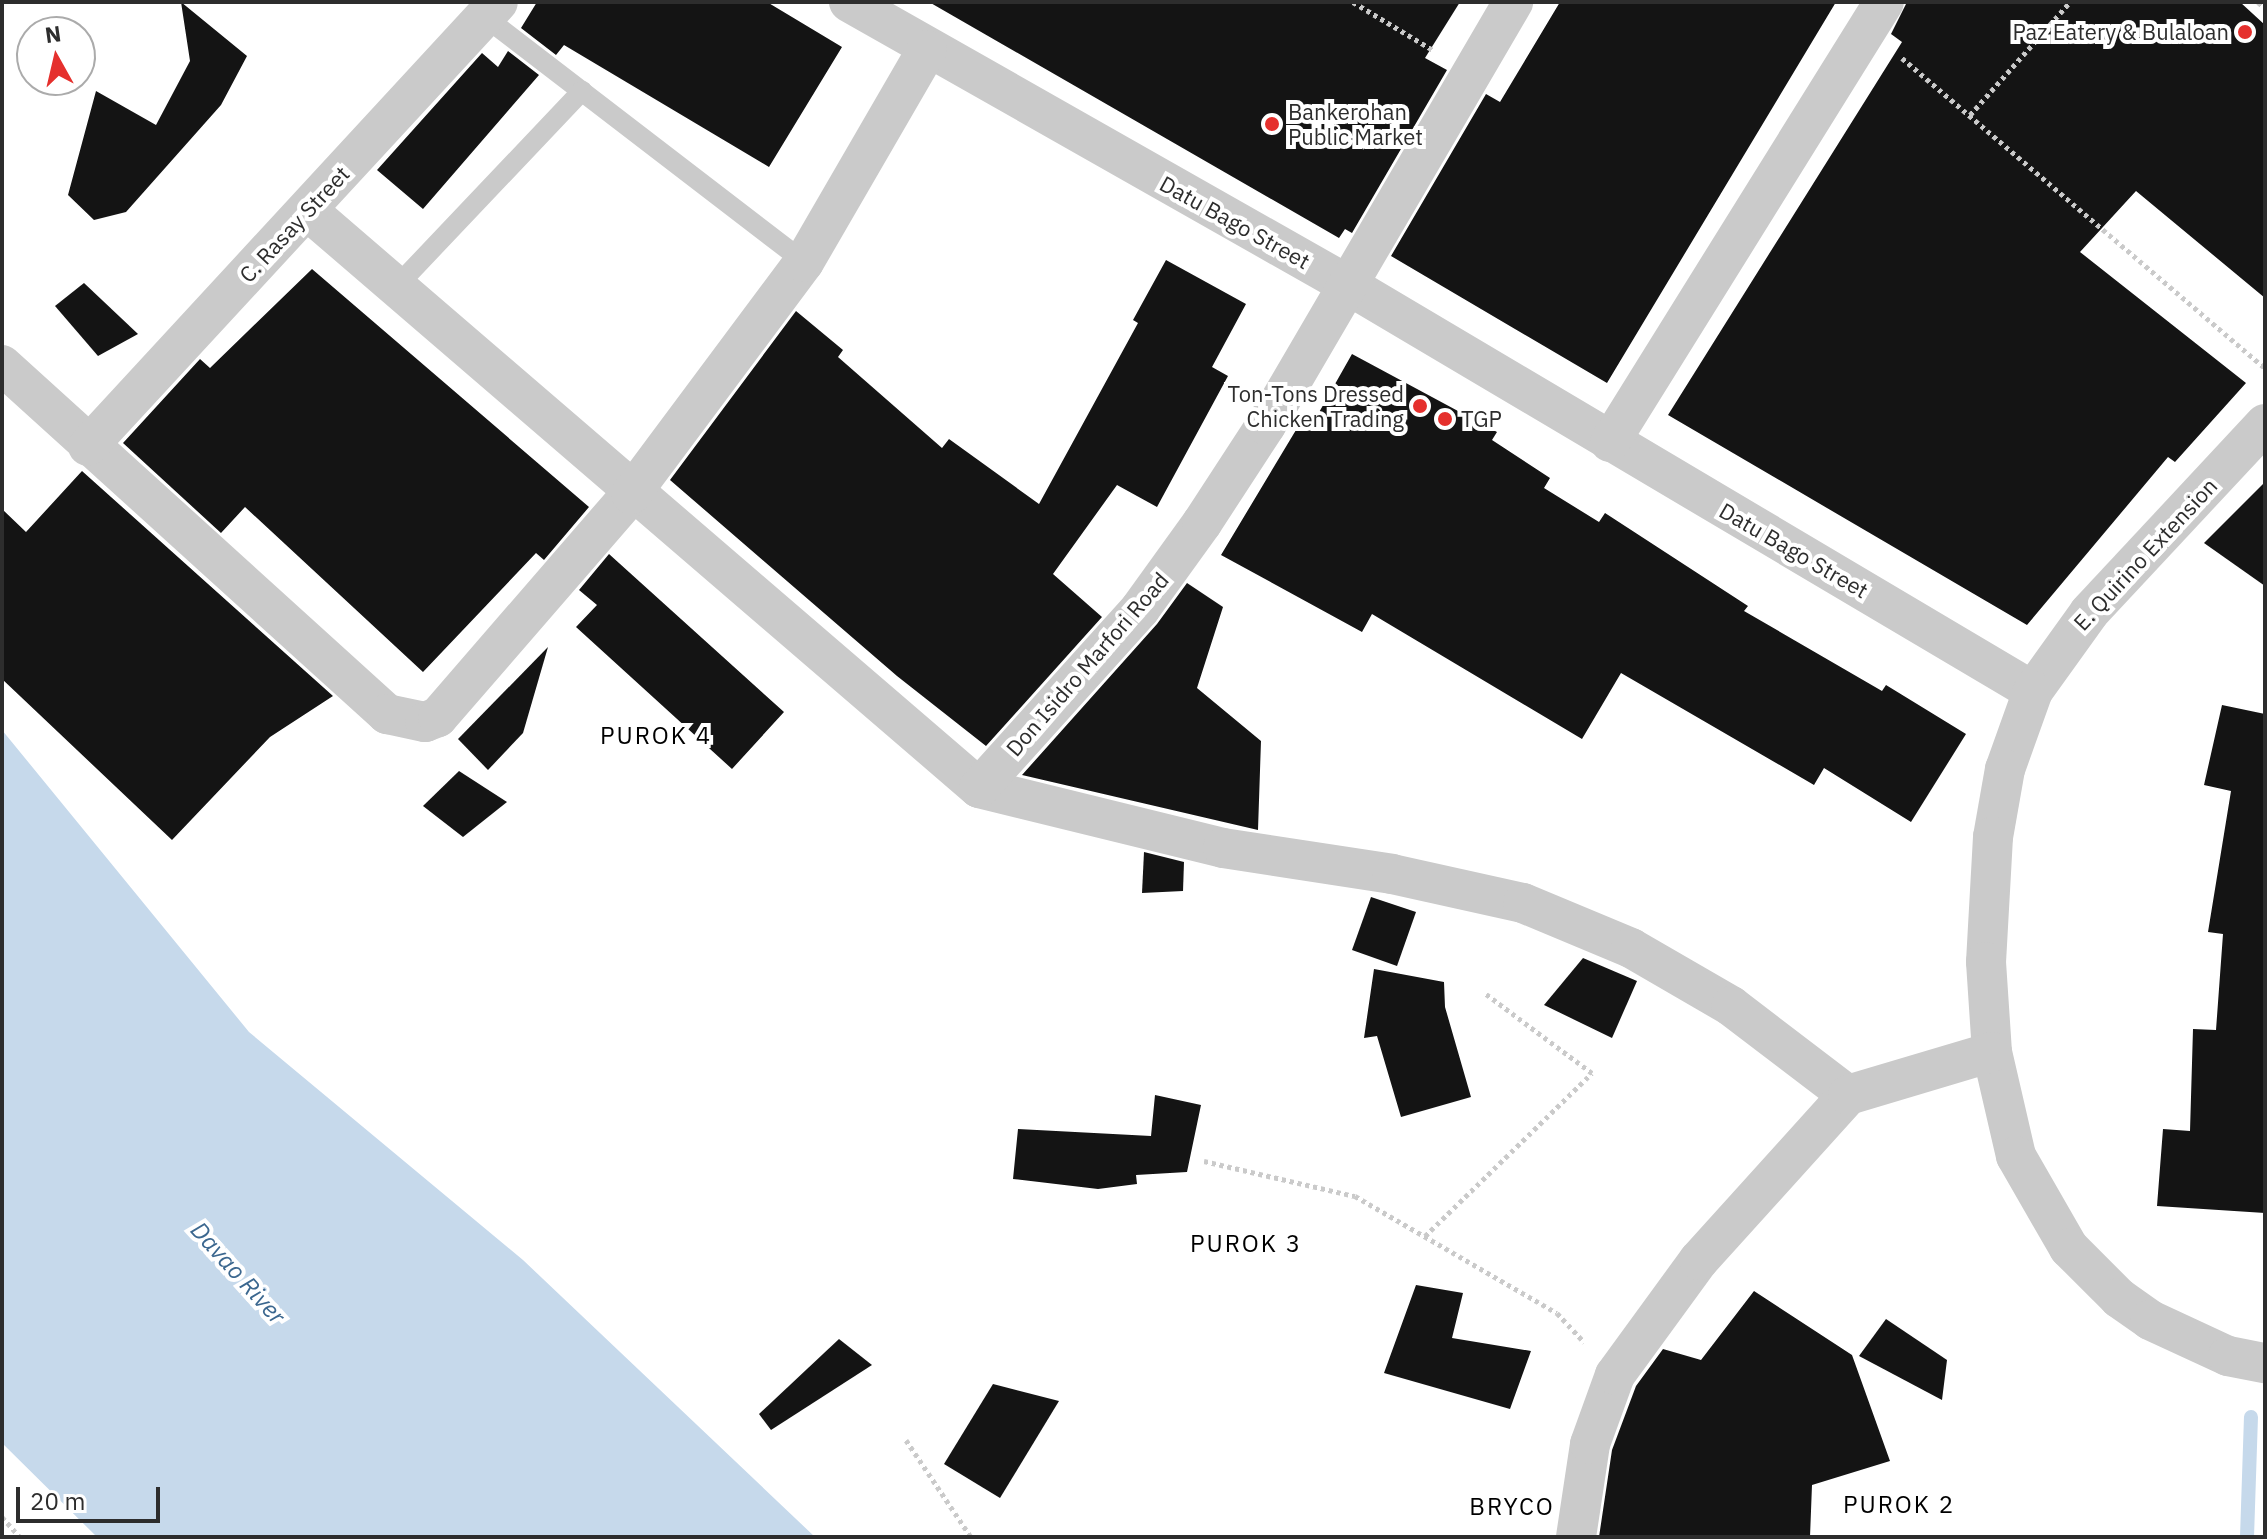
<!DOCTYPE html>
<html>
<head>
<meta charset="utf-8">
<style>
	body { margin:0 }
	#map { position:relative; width:2267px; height:1539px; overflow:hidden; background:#fff; font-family:"IBM Plex Sans",sans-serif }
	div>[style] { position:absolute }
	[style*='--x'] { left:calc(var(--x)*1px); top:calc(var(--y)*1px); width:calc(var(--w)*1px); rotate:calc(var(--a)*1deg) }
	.water>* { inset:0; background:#c6d9eb }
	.stream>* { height:14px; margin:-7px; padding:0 7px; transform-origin:7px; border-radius:7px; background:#c6d9eb }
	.building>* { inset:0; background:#141414 }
	.path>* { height:5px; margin-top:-2.5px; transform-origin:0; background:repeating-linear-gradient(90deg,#cacaca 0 4px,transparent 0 8px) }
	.lane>* { height:20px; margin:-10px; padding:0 10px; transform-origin:10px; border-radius:10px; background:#cacaca }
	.street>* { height:40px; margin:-20px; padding:0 20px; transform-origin:20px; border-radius:20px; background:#cacaca }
	.dots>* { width:22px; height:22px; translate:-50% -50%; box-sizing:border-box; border:4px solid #fff; border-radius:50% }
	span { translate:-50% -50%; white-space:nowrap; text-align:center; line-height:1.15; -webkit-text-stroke:8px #fff; paint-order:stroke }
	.poi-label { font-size:22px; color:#2d2d2d }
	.right { translate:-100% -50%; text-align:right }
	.left { translate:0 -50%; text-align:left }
	.street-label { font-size:22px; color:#2d2d2d }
	.neighbourhood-label { font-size:24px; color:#000; letter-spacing:2px }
	.water-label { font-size:24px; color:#3b678f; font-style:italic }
	.frame { position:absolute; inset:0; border:4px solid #2d2d2d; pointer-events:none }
	.north { position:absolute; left:16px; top:16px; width:80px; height:80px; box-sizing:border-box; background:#fff; border:2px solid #ababab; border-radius:50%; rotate:352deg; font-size:22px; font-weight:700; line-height:32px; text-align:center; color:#2d2d2d }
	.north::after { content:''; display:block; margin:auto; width:28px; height:36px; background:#e5302d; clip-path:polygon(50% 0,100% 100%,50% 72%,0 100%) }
	.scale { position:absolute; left:16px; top:1487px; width:144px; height:36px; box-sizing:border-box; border:4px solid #2d2d2d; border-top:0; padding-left:10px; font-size:24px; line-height:28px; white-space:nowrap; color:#2d2d2d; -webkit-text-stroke:6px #fff; paint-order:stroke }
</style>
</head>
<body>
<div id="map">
	<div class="water">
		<div style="clip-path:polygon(2px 730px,249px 1032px,523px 1260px,815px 1537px,97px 1537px,2px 1443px)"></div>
	</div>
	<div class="stream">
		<div style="--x:2247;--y:1537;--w:120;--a:-88.1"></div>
	</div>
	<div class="building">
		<div style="clip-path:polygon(181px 2px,247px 56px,221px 105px,126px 212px,94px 220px,68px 195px,96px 91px,156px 125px,190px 61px)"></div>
		<div style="clip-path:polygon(537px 2px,767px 2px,842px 47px,769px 167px,564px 45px,556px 55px,521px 28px)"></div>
		<div style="clip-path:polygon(929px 2px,1460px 2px,1425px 58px,1447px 70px,1352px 233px,1345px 229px,1339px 238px)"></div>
		<div style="clip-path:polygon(1560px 2px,1836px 2px,1607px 383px,1391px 256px,1486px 94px,1500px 102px)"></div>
		<div style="clip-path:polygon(1907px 2px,2240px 2px,2265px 25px,2265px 298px,2136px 191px,2080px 252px,2246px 383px,2175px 462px,2168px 457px,2027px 625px,1668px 415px,1902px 42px,1891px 34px)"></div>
		<div style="clip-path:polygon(508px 51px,539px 75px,423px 209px,377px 170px,482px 53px,498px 67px)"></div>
		<div style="clip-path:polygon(1166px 260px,1246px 304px,1212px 367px,1228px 376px,1157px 507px,1117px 485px,1053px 574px,1102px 617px,986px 746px,897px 676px,670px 480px,796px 311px,843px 350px,838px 357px,942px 448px,949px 439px,1039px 504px,1138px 323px,1133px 320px)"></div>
		<div style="clip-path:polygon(312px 269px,589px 507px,544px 560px,536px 553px,423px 672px,245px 507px,221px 533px,123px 443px,200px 359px,210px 368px)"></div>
		<div style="clip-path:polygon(84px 283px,138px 334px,98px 356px,55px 306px)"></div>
		<div style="clip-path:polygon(1352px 354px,1497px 432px,1492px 440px,1550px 478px,1544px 488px,1599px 522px,1605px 513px,1748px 606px,1744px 611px,1882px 691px,1886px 685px,1966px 734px,1911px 822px,1824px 768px,1814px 785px,1621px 673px,1582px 739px,1372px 614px,1362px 632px,1221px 555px,1299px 425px,1309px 430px)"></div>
		<div style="clip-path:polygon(82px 471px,333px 696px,270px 737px,172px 840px,2px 679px,2px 509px,26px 532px)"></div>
		<div style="clip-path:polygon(2265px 482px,2265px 586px,2204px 543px)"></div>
		<div style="clip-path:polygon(609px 554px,784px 712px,732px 769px,576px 627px,597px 605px,579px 590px)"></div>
		<div style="clip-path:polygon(1187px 583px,1223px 607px,1197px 688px,1261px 741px,1258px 830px,1022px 775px,1157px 624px)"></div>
		<div style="clip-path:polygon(548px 647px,523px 733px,488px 770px,458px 739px)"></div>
		<div style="clip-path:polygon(2222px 705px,2265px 714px,2265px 1213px,2157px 1206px,2163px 1129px,2190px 1131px,2193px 1029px,2216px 1030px,2223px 934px,2208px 932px,2231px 791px,2204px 785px)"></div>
		<div style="clip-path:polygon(459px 771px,507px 802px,463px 837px,423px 806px)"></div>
		<div style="clip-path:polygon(1144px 852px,1184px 862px,1183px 891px,1142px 893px)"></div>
		<div style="clip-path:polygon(1371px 897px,1416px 912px,1397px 966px,1352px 950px)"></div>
		<div style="clip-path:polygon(1583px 958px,1637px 981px,1612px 1038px,1544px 1005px)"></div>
		<div style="clip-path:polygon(1374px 969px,1444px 982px,1445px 1007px,1471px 1097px,1401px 1117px,1377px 1036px,1364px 1038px)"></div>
		<div style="clip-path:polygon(1155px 1095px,1201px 1105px,1187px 1172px,1136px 1175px,1137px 1184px,1098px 1189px,1013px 1179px,1018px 1129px,1151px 1136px)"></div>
		<div style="clip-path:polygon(1416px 1285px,1463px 1293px,1452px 1338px,1531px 1351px,1510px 1409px,1384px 1373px)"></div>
		<div style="clip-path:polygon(1754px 1291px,1852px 1355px,1890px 1461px,1812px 1485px,1810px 1537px,1599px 1537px,1612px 1450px,1636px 1386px,1663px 1349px,1701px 1360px)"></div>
		<div style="clip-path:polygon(1886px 1319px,1947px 1360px,1942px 1400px,1859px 1356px)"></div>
		<div style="clip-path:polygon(839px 1339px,872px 1365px,771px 1430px,759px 1414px)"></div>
		<div style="clip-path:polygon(993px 1384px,1059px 1401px,1000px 1498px,944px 1464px)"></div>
	</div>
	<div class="path">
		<div style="--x:1353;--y:2;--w:93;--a:31"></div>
		<div style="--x:2258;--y:2;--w:9;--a:41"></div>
		<div style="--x:1902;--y:58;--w:477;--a:40.5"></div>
		<div style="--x:1970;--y:115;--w:151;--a:-48.5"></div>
		<div style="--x:1204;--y:1161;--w:155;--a:13.1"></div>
		<div style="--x:1355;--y:1196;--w:233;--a:30.1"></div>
		<div style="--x:1557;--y:1313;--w:40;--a:47"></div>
		<div style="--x:1425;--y:1236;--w:233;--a:-44.3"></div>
		<div style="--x:1592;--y:1073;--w:132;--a:-143.3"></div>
		<div style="--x:906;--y:1440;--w:117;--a:56.2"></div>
		<div style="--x:2;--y:1517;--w:27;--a:48"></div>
	</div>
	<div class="lane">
		<div style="--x:485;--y:17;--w:402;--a:37.5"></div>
		<div style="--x:395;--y:288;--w:272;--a:-46.5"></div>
	</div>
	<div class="street">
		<div style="--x:849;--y:2;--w:574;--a:29.56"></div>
		<div style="--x:1348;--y:285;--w:796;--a:30.66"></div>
		<div style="--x:307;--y:210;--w:886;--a:40.7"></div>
		<div style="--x:979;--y:788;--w:251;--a:13.8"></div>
		<div style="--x:1223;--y:848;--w:171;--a:8.7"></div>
		<div style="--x:1392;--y:874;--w:134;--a:12.5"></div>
		<div style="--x:1523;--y:903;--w:117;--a:22.6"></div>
		<div style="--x:1631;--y:948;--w:116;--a:30.1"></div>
		<div style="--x:1731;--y:1006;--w:147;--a:37.3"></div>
		<div style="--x:2;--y:365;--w:520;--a:42.19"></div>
		<div style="--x:387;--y:714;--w:39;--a:12"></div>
		<div style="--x:425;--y:722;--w:14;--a:-21"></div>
		<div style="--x:438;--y:717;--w:295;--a:-49.1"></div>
		<div style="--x:631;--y:494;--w:289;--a:-53.3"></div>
		<div style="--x:804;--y:262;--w:245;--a:-59.9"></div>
		<div style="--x:2265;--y:424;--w:258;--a:133"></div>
		<div style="--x:2089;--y:613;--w:96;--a:125.7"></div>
		<div style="--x:2033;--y:691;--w:83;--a:109.7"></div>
		<div style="--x:2005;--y:769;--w:69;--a:100"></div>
		<div style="--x:1993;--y:837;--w:125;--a:93.2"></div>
		<div style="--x:1986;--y:962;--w:90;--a:86.2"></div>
		<div style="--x:1992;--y:1052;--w:107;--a:77"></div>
		<div style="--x:2016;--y:1156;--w:106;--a:60.1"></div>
		<div style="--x:2069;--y:1248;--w:71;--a:45"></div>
		<div style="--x:2119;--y:1298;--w:38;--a:35"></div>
		<div style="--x:2150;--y:1320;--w:86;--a:24.8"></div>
		<div style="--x:2228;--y:1356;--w:38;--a:11"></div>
		<div style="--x:1610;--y:442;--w:518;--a:-58.09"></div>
		<div style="--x:88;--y:446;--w:604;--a:-47.28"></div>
		<div style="--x:979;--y:788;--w:241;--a:-48"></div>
		<div style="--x:1140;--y:609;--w:106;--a:-54.2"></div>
		<div style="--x:1202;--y:523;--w:117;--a:-56.9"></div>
		<div style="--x:1266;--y:425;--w:490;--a:-59.7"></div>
		<div style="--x:1576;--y:1537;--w:94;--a:-81.4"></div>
		<div style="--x:1590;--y:1444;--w:73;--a:-70.1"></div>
		<div style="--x:1615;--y:1375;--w:142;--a:-53.9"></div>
		<div style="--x:1699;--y:1260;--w:222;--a:-47.9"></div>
		<div style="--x:1848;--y:1095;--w:150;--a:-16.6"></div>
	</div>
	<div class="dots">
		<div style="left:2245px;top:32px;background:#e5302d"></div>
		<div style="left:1272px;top:124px;background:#e5302d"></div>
		<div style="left:1420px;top:406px;background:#e5302d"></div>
		<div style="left:1445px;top:419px;background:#e5302d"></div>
	</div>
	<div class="poi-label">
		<span class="right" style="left:2229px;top:32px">Paz Eatery &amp; Bulaloan</span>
		<span class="left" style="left:1288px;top:124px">Bankerohan<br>Public Market</span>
		<span class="right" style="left:1404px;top:406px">Ton-Tons Dressed<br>Chicken Trading</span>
		<span class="left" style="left:1461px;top:419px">TGP</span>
	</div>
	<div class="street-label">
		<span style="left:1235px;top:222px;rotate:29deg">Datu Bago Street</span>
		<span style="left:294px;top:224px;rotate:-47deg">C. Rasay Street</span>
		<span style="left:1794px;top:550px;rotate:30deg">Datu Bago Street</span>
		<span style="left:2145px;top:554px;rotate:-47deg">E. Quirino Extension</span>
		<span style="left:1087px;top:664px;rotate:-49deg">Don Isidro Marfori Road</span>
	</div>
	<div class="neighbourhood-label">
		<span style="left:656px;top:736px">PUROK 4</span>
		<span style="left:1246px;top:1244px">PUROK 3</span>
		<span style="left:1899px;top:1505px">PUROK 2</span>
		<span style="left:1512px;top:1507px">BRYCO</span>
	</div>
	<div class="water-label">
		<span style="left:238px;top:1273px;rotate:48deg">Davao River</span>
	</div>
	<div class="frame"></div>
	<div class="north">N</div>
	<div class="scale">20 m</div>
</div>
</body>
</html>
